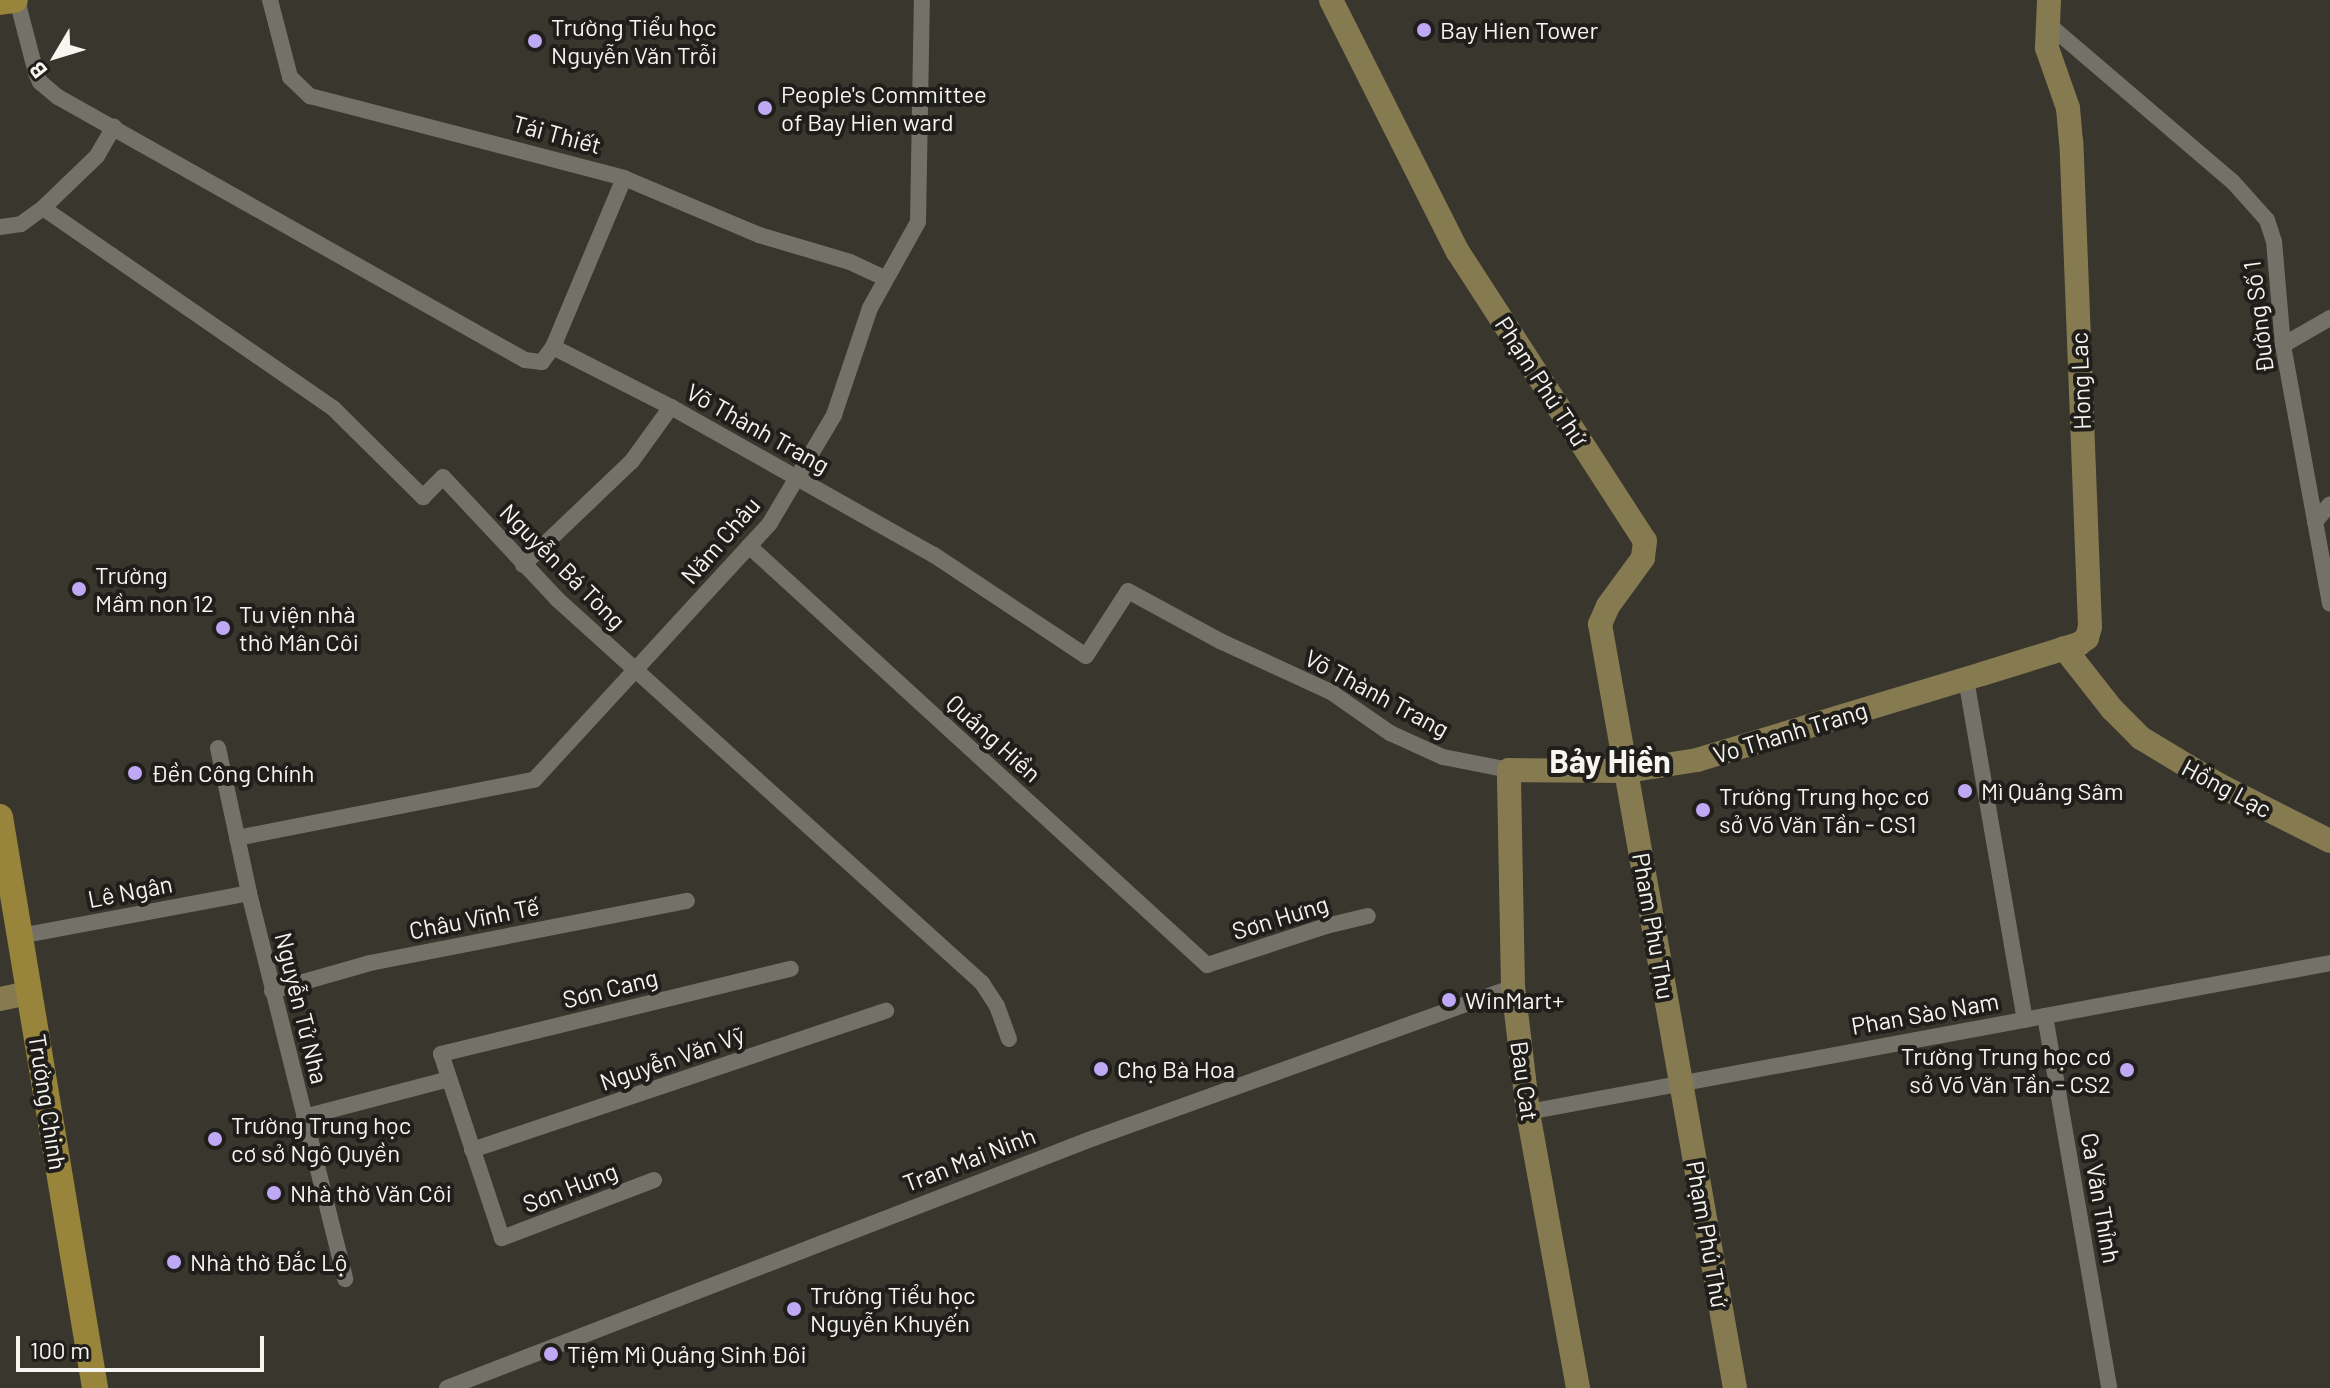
<!DOCTYPE html>
<html>
<head>
<meta charset="utf-8">
<style>
	body { margin:0 }
	#map { position:relative; width:2330px; height:1388px; overflow:hidden; background:#39362e; font-family:Barlow,sans-serif }
	div>[style] { position:absolute }
	[style*='--x'] { left:calc(var(--x)*1px); top:calc(var(--y)*1px); width:calc(var(--w)*1px); rotate:calc(var(--a)*1deg) }
	.street>* { height:16px; margin:-8px; padding:0 8px; transform-origin:8px; border-radius:8px; background:#747168 }
	.secondary>* { height:24px; margin:-12px; padding:0 12px; transform-origin:12px; border-radius:12px; background:#867a51 }
	.primary>* { height:26px; margin:-13px; padding:0 13px; transform-origin:13px; border-radius:13px; background:#98843a }
	.dots>* { width:22px; height:22px; translate:-50% -50%; box-sizing:border-box; border:4px solid #1f1e1a; border-radius:50% }
	span { translate:-50% -50%; white-space:nowrap; text-align:center; line-height:1.15; -webkit-text-stroke:8px #1f1e1a; paint-order:stroke }
	.poi-label { font-size:24px; color:#f6f5f0 }
	.left { translate:0 -50%; text-align:left }
	.right { translate:-100% -50%; text-align:right }
	.street-label { font-size:24px; color:#f6f5f0 }
	.district-label { font-size:32px; color:#f6f5f0; font-weight:700 }
	.north { position:absolute; left:16px; top:16px; width:80px; height:80px; -webkit-text-stroke:6px #1f1e1a; paint-order:stroke; rotate:232deg; font-size:22px; font-weight:700; line-height:32px; text-align:center; color:#f6f5f0 }
	.north::after { content:''; display:block; margin:auto; width:28px; height:36px; background:#f6f5f0; clip-path:polygon(50% 0,100% 100%,50% 72%,0 100%) }
	.scale { position:absolute; left:16px; top:1336px; width:248px; height:36px; box-sizing:border-box; border:4px solid #f6f5f0; border-top:0; padding-left:10px; font-size:24px; line-height:28px; white-space:nowrap; color:#f6f5f0; -webkit-text-stroke:6px #1f1e1a; paint-order:stroke }
</style>
</head>
<body>
<div id="map">
	<div class="street">
		<div style="--x:17;--y:0;--w:75;--a:75.4"></div>
		<div style="--x:36;--y:73;--w:10;--a:66"></div>
		<div style="--x:40;--y:82;--w:23;--a:40"></div>
		<div style="--x:58;--y:97;--w:536;--a:29.39"></div>
		<div style="--x:525;--y:360;--w:17;--a:7"></div>
		<div style="--x:542;--y:362;--w:19;--a:-54"></div>
		<div style="--x:553;--y:347;--w:132;--a:27"></div>
		<div style="--x:671;--y:407;--w:302;--a:29.4"></div>
		<div style="--x:934;--y:555;--w:182;--a:33.6"></div>
		<div style="--x:1086;--y:656;--w:77;--a:-57.1"></div>
		<div style="--x:1128;--y:591;--w:105;--a:28.5"></div>
		<div style="--x:1220;--y:641;--w:122;--a:24.7"></div>
		<div style="--x:1331;--y:692;--w:72;--a:34.8"></div>
		<div style="--x:1390;--y:733;--w:58;--a:24.4"></div>
		<div style="--x:1443;--y:757;--w:67;--a:11.1"></div>
		<div style="--x:270;--y:0;--w:80;--a:75.4"></div>
		<div style="--x:290;--y:77;--w:28;--a:44"></div>
		<div style="--x:310;--y:96;--w:325;--a:14.6"></div>
		<div style="--x:624;--y:178;--w:147;--a:22.9"></div>
		<div style="--x:759;--y:235;--w:95;--a:16.5"></div>
		<div style="--x:850;--y:262;--w:38;--a:25"></div>
		<div style="--x:2048;--y:24;--w:243;--a:40.5"></div>
		<div style="--x:2233;--y:182;--w:51;--a:48.2"></div>
		<div style="--x:2267;--y:220;--w:22;--a:72"></div>
		<div style="--x:2274;--y:241;--w:104;--a:85.1"></div>
		<div style="--x:2283;--y:345;--w:263;--a:79.7"></div>
		<div style="--x:43;--y:208;--w:352;--a:34.6"></div>
		<div style="--x:333;--y:408;--w:127;--a:44.7"></div>
		<div style="--x:423;--y:497;--w:28;--a:-45"></div>
		<div style="--x:443;--y:477;--w:167;--a:46.9"></div>
		<div style="--x:557;--y:599;--w:573;--a:42.1"></div>
		<div style="--x:982;--y:983;--w:27;--a:57"></div>
		<div style="--x:997;--y:1006;--w:35;--a:70"></div>
		<div style="--x:0;--y:227;--w:21;--a:-8"></div>
		<div style="--x:21;--y:224;--w:27;--a:-36"></div>
		<div style="--x:43;--y:208;--w:75;--a:-43.9"></div>
		<div style="--x:97;--y:156;--w:34;--a:-60"></div>
		<div style="--x:2283;--y:345;--w:54;--a:-29.9"></div>
		<div style="--x:553;--y:347;--w:183;--a:-67.2"></div>
		<div style="--x:2315;--y:522;--w:23;--a:-50"></div>
		<div style="--x:749;--y:546;--w:621;--a:42.45"></div>
		<div style="--x:1207;--y:965;--w:125;--a:-18.1"></div>
		<div style="--x:1326;--y:926;--w:43;--a:-13.4"></div>
		<div style="--x:523;--y:565;--w:151;--a:-43.7"></div>
		<div style="--x:632;--y:461;--w:67;--a:-54.2"></div>
		<div style="--x:1966;--y:679;--w:346;--a:80.2"></div>
		<div style="--x:218;--y:748;--w:148;--a:77.9"></div>
		<div style="--x:249;--y:893;--w:398;--a:76"></div>
		<div style="--x:237;--y:838;--w:303;--a:-11.1"></div>
		<div style="--x:534;--y:780;--w:349;--a:-47.4"></div>
		<div style="--x:770;--y:523;--w:126;--a:-59.3"></div>
		<div style="--x:834;--y:415;--w:113;--a:-71.4"></div>
		<div style="--x:870;--y:308;--w:98;--a:-60.8"></div>
		<div style="--x:918;--y:222;--w:222;--a:-89"></div>
		<div style="--x:20;--y:936;--w:233;--a:-10.6"></div>
		<div style="--x:272;--y:991;--w:102;--a:-15.9"></div>
		<div style="--x:370;--y:963;--w:323;--a:-11.1"></div>
		<div style="--x:2045;--y:1016;--w:377;--a:80.2"></div>
		<div style="--x:1528;--y:1112;--w:816;--a:-10.52"></div>
		<div style="--x:304;--y:1117;--w:150;--a:-14.7"></div>
		<div style="--x:472;--y:1150;--w:437;--a:-18.6"></div>
		<div style="--x:654;--y:1180;--w:163;--a:159.1"></div>
		<div style="--x:502;--y:1238;--w:194;--a:-108.3"></div>
		<div style="--x:441;--y:1054;--w:360;--a:-13.7"></div>
		<div style="--x:447;--y:1388;--w:694;--a:-21.13"></div>
		<div style="--x:1094;--y:1138;--w:445;--a:-19.8"></div>
	</div>
	<div class="secondary">
		<div style="--x:1331;--y:0;--w:282;--a:63.3"></div>
		<div style="--x:1458;--y:252;--w:344;--a:57.1"></div>
		<div style="--x:1645;--y:541;--w:17;--a:97"></div>
		<div style="--x:1643;--y:558;--w:59;--a:126.1"></div>
		<div style="--x:1608;--y:606;--w:20;--a:114"></div>
		<div style="--x:1600;--y:624;--w:776;--a:79.98"></div>
		<div style="--x:2064;--y:648;--w:78;--a:51.8"></div>
		<div style="--x:2112;--y:709;--w:41;--a:45"></div>
		<div style="--x:2141;--y:738;--w:91;--a:31.1"></div>
		<div style="--x:2219;--y:785;--w:124;--a:26.8"></div>
		<div style="--x:0;--y:999;--w:30;--a:-12"></div>
		<div style="--x:1578;--y:1388;--w:280;--a:-100.3"></div>
		<div style="--x:1528;--y:1112;--w:126;--a:-96.8"></div>
		<div style="--x:1513;--y:987;--w:217;--a:-91.1"></div>
		<div style="--x:1509;--y:770;--w:118;--a:0.5"></div>
		<div style="--x:1627;--y:771;--w:71;--a:-8.9"></div>
		<div style="--x:1697;--y:760;--w:298;--a:-16.8"></div>
		<div style="--x:1982;--y:674;--w:102;--a:-17.2"></div>
		<div style="--x:2079;--y:644;--w:10;--a:-37"></div>
		<div style="--x:2087;--y:638;--w:11;--a:-75"></div>
		<div style="--x:2090;--y:627;--w:485;--a:-92.2"></div>
		<div style="--x:2071;--y:142;--w:34;--a:-95"></div>
		<div style="--x:2068;--y:108;--w:64;--a:-109.3"></div>
		<div style="--x:2047;--y:48;--w:48;--a:-87.6"></div>
	</div>
	<div class="primary">
		<div style="--x:0;--y:2;--w:15;--a:-8"></div>
		<div style="--x:0;--y:817;--w:579;--a:80.55"></div>
	</div>
	<div class="dots">
		<div style="left:1424px;top:30px;background:#bfa9f4"></div>
		<div style="left:535px;top:41px;background:#bfa9f4"></div>
		<div style="left:765px;top:108px;background:#bfa9f4"></div>
		<div style="left:79px;top:589px;background:#bfa9f4"></div>
		<div style="left:223px;top:628px;background:#bfa9f4"></div>
		<div style="left:135px;top:773px;background:#bfa9f4"></div>
		<div style="left:1965px;top:791px;background:#bfa9f4"></div>
		<div style="left:1703px;top:810px;background:#bfa9f4"></div>
		<div style="left:1449px;top:1000px;background:#bfa9f4"></div>
		<div style="left:1101px;top:1069px;background:#bfa9f4"></div>
		<div style="left:2127px;top:1070px;background:#bfa9f4"></div>
		<div style="left:215px;top:1139px;background:#bfa9f4"></div>
		<div style="left:274px;top:1193px;background:#bfa9f4"></div>
		<div style="left:174px;top:1262px;background:#bfa9f4"></div>
		<div style="left:794px;top:1309px;background:#bfa9f4"></div>
		<div style="left:551px;top:1354px;background:#bfa9f4"></div>
	</div>
	<div class="poi-label">
		<span class="left" style="left:551px;top:41px">Trường Tiểu học<br>Nguyễn Văn Trỗi</span>
		<span class="left" style="left:1440px;top:30px">Bay Hien Tower</span>
		<span class="left" style="left:781px;top:108px">People's Committee<br>of Bay Hien ward</span>
		<span class="left" style="left:95px;top:589px">Trường<br>Mầm non 12</span>
		<span class="left" style="left:239px;top:628px">Tu viện nhà<br>thờ Mân Côi</span>
		<span class="left" style="left:151px;top:773px">Đền Công Chính</span>
		<span class="left" style="left:1981px;top:791px">Mì Quảng Sâm</span>
		<span class="left" style="left:1719px;top:810px">Trường Trung học cơ<br>sở Võ Văn Tần - CS1</span>
		<span class="left" style="left:1465px;top:1000px">WinMart+</span>
		<span class="right" style="left:2111px;top:1070px">Trường Trung học cơ<br>sở Võ Văn Tần - CS2</span>
		<span class="left" style="left:1117px;top:1069px">Chợ Bà Hoa</span>
		<span class="left" style="left:231px;top:1139px">Trường Trung học<br>cơ sở Ngô Quyền</span>
		<span class="left" style="left:290px;top:1193px">Nhà thờ Văn Côi</span>
		<span class="left" style="left:190px;top:1262px">Nhà thờ Đắc Lộ</span>
		<span class="left" style="left:810px;top:1309px">Trường Tiểu học<br>Nguyễn Khuyến</span>
		<span class="left" style="left:567px;top:1354px">Tiệm Mì Quảng Sinh Đôi</span>
	</div>
	<div class="street-label">
		<span style="left:557px;top:134px;rotate:15deg">Tái Thiết</span>
		<span style="left:2258px;top:317px;rotate:-97deg">Đường Số 1</span>
		<span style="left:1542px;top:381px;rotate:57deg">Phạm Phú Thứ</span>
		<span style="left:2080px;top:381px;rotate:-92deg">Hong Lac</span>
		<span style="left:758px;top:428px;rotate:29deg">Võ Thành Trang</span>
		<span style="left:720px;top:540px;rotate:-49deg">Năm Châu</span>
		<span style="left:563px;top:566px;rotate:45deg">Nguyễn Bá Tòng</span>
		<span style="left:1377px;top:693px;rotate:28deg">Võ Thành Trang</span>
		<span style="left:1790px;top:732px;rotate:-17deg">Vo Thanh Trang</span>
		<span style="left:994px;top:738px;rotate:42deg">Quảng Hiền</span>
		<span style="left:2227px;top:788px;rotate:28deg">Hồng Lạc</span>
		<span style="left:130px;top:891px;rotate:-11deg">Lê Ngân</span>
		<span style="left:1280px;top:917px;rotate:-17deg">Sơn Hưng</span>
		<span style="left:474px;top:918px;rotate:-11deg">Châu Vĩnh Tế</span>
		<span style="left:1654px;top:926px;rotate:80deg">Pham Phu Thu</span>
		<span style="left:610px;top:988px;rotate:-14deg">Sơn Cang</span>
		<span style="left:302px;top:1008px;rotate:76deg">Nguyễn Tử Nha</span>
		<span style="left:1925px;top:1013px;rotate:-10deg">Phan Sào Nam</span>
		<span style="left:672px;top:1058px;rotate:-19deg">Nguyễn Văn Vỹ</span>
		<span style="left:1525px;top:1081px;rotate:82deg">Bau Cat</span>
		<span style="left:48px;top:1102px;rotate:81deg">Trường Chinh</span>
		<span style="left:969px;top:1159px;rotate:-21deg">Tran Mai Ninh</span>
		<span style="left:570px;top:1187px;rotate:-21deg">Sơn Hưng</span>
		<span style="left:2101px;top:1198px;rotate:80deg">Ca Văn Thỉnh</span>
		<span style="left:1708px;top:1234px;rotate:80deg">Phạm Phú Thứ</span>
	</div>
	<div class="district-label">
		<span style="left:1610px;top:760px">Bảy Hiền</span>
	</div>
	<div class="north">B</div>
	<div class="scale">100 m</div>
</div>
</body>
</html>
